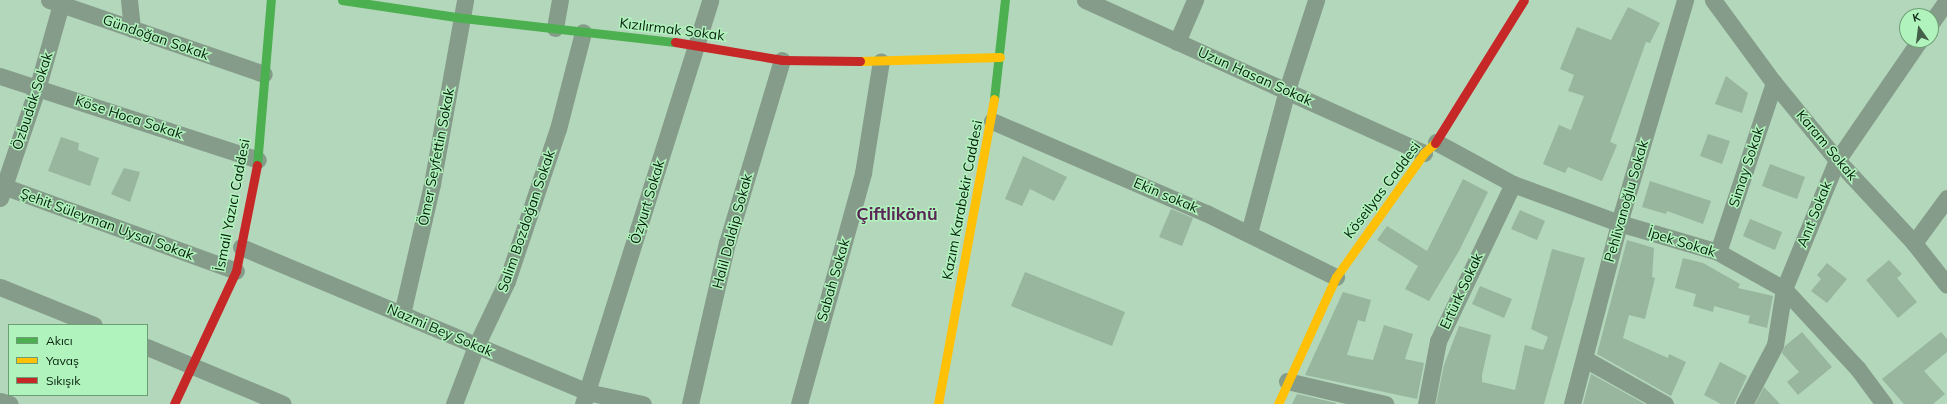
<!DOCTYPE html>
<html>
<head>
<meta charset="utf-8">
<style>
	body { margin:0 }
	#map { position:relative; width:1947px; height:404px; overflow:hidden; background:#b3d7ba; font-family:Mulish,sans-serif }
	div>[style] { position:absolute }
	[style*='--x'] { left:calc(var(--x)*1px); top:calc(var(--y)*1px); width:calc(var(--w)*1px); rotate:calc(var(--a)*1deg) }
	.building>* { inset:0; background:#98b59e }
	.street>* { height:17px; margin:-8.5px; padding:0 8.5px; transform-origin:8.5px; border-radius:8.5px; background:#859c8a }
	.fast>* { height:9px; margin:-4.5px; padding:0 4.5px; transform-origin:4.5px; border-radius:4.5px; background:#4caf50 }
	.slow>* { height:9px; margin:-4.5px; padding:0 4.5px; transform-origin:4.5px; border-radius:4.5px; background:#ffc107 }
	.jam>* { height:9px; margin:-4.5px; padding:0 4.5px; transform-origin:4.5px; border-radius:4.5px; background:#c62828 }
	span { translate:-50% -50%; white-space:nowrap; text-align:center; line-height:1.15; -webkit-text-stroke:3px #b1f3bc; paint-order:stroke }
	.street-label { font-size:14px; color:#051f0c }
	.district-label { font-size:18px; color:#592656; font-weight:700 }
	.legend { position:absolute; left:8px; top:324px; width:140px; height:72px; box-sizing:border-box; background:#b1f3bc; border:1px solid #6c9e76; margin:0; padding:5px 7px; list-style:none; font-size:12px; color:#051f0c }
	.legend li { display:flex; align-items:center; gap:8px; height:20px }
	.legend b { width:20px; border:1px solid #6c9e76 }
	.north { position:absolute; left:1899px; top:8px; width:40px; height:40px; box-sizing:border-box; background:#b1f3bc; border:1px solid #6c9e76; border-radius:50%; rotate:346deg; font-size:11px; font-weight:700; line-height:16px; text-align:center; color:#051f0c }
	.north::after { content:''; display:block; margin:auto; width:14px; height:18px; background:#425f49; clip-path:polygon(50% 0,100% 100%,50% 72%,0 100%) }
</style>
</head>
<body>
<div id="map">
	<div class="building">
		<div style="clip-path:polygon(1628px 7px,1660px 23px,1650px 43px,1646px 42px,1610px 142px,1617px 145px,1602px 181px,1568px 167px,1565px 173px,1543px 164px,1559px 125px,1571px 130px,1584px 96px,1568px 91px,1574px 75px,1560px 69px,1577px 27px,1611px 40px)"></div>
		<div style="clip-path:polygon(1726px 76px,1748px 93px,1742px 113px,1715px 104px)"></div>
		<div style="clip-path:polygon(1708px 134px,1730px 141px,1722px 164px,1700px 156px)"></div>
		<div style="clip-path:polygon(61px 137px,79px 143px,78px 150px,99px 158px,90px 186px,48px 171px)"></div>
		<div style="clip-path:polygon(1023px 156px,1067px 177px,1054px 201px,1030px 189px,1022px 206px,1005px 199px)"></div>
		<div style="clip-path:polygon(1770px 164px,1805px 177px,1797px 199px,1762px 186px)"></div>
		<div style="clip-path:polygon(124px 168px,140px 172px,130px 202px,111px 194px)"></div>
		<div style="clip-path:polygon(1463px 179px,1488px 192px,1459px 251px,1429px 301px,1405px 289px,1418px 266px,1377px 240px,1387px 226px,1427px 251px)"></div>
		<div style="clip-path:polygon(1650px 181px,1711px 201px,1703px 224px,1667px 211px,1666px 214px,1642px 207px)"></div>
		<div style="clip-path:polygon(1171px 209px,1193px 218px,1182px 246px,1159px 237px)"></div>
		<div style="clip-path:polygon(1520px 210px,1545px 221px,1537px 240px,1511px 229px)"></div>
		<div style="clip-path:polygon(1750px 219px,1782px 232px,1775px 250px,1743px 236px)"></div>
		<div style="clip-path:polygon(1627px 240px,1654px 248px,1652px 277px,1655px 278px,1645px 319px,1629px 315px,1623px 338px,1668px 358px,1669px 354px,1686px 362px,1671px 396px,1597px 354px)"></div>
		<div style="clip-path:polygon(1552px 249px,1585px 258px,1544px 404px,1436px 404px,1444px 365px,1459px 326px,1491px 335px,1482px 375px,1482px 382px,1515px 390px,1525px 345px,1543px 350px,1548px 337px,1531px 329px)"></div>
		<div style="clip-path:polygon(1683px 258px,1703px 263px,1740px 284px,1738px 288px,1773px 296px,1767px 328px,1748px 323px,1750px 316px,1714px 306px,1713px 312px,1693px 306px,1696px 294px,1675px 288px)"></div>
		<div style="clip-path:polygon(1889px 260px,1902px 274px,1897px 278px,1917px 302px,1898px 318px,1866px 280px)"></div>
		<div style="clip-path:polygon(1827px 263px,1847px 279px,1827px 303px,1811px 291px,1821px 279px,1817px 275px)"></div>
		<div style="clip-path:polygon(1025px 272px,1125px 312px,1112px 346px,1011px 306px)"></div>
		<div style="clip-path:polygon(1480px 286px,1512px 299px,1504px 318px,1472px 304px)"></div>
		<div style="clip-path:polygon(1343px 292px,1371px 300px,1365px 322px,1358px 320px,1347px 355px,1373px 360px,1384px 325px,1413px 334px,1405px 359px,1424px 363px,1417px 399px,1305px 375px)"></div>
		<div style="clip-path:polygon(1802px 332px,1832px 367px,1798px 395px,1787px 382px,1799px 372px,1782px 353px,1785px 346px)"></div>
		<div style="clip-path:polygon(1941px 332px,1947px 339px,1947px 352px,1924px 371px,1945px 394px,1933px 404px,1904px 404px,1882px 379px)"></div>
		<div style="clip-path:polygon(1720px 362px,1747px 376px,1734px 404px,1721px 404px,1704px 395px)"></div>
		<div style="clip-path:polygon(1591px 374px,1645px 404px,1583px 404px)"></div>
		<div style="clip-path:polygon(1764px 387px,1780px 404px,1755px 404px)"></div>
		<div style="clip-path:polygon(1297px 394px,1336px 403px,1336px 404px,1292px 404px)"></div>
	</div>
	<div class="street">
		<div style="--x:49;--y:0;--w:227;--a:19"></div>
		<div style="--x:129;--y:0;--w:29;--a:84"></div>
		<div style="--x:1085;--y:0;--w:372;--a:24.3"></div>
		<div style="--x:1713;--y:0;--w:103;--a:53.7"></div>
		<div style="--x:1774;--y:83;--w:99;--a:50.7"></div>
		<div style="--x:1837;--y:160;--w:113;--a:47.1"></div>
		<div style="--x:1914;--y:243;--w:53;--a:51.8"></div>
		<div style="--x:1931;--y:23;--w:28;--a:-55"></div>
		<div style="--x:555;--y:28;--w:28;--a:-80"></div>
		<div style="--x:1177;--y:42;--w:46;--a:-66.8"></div>
		<div style="--x:0;--y:76;--w:271;--a:18"></div>
		<div style="--x:992;--y:121;--w:233;--a:23.3"></div>
		<div style="--x:1206;--y:213;--w:145;--a:26.2"></div>
		<div style="--x:1436;--y:142;--w:88;--a:28.6"></div>
		<div style="--x:1513;--y:184;--w:113;--a:20.2"></div>
		<div style="--x:1619;--y:223;--w:103;--a:16.3"></div>
		<div style="--x:1718;--y:252;--w:76;--a:29.3"></div>
		<div style="--x:1784;--y:289;--w:109;--a:47.2"></div>
		<div style="--x:1858;--y:369;--w:44;--a:53.4"></div>
		<div style="--x:0;--y:185;--w:251;--a:20"></div>
		<div style="--x:0;--y:198;--w:118;--a:-71.3"></div>
		<div style="--x:38;--y:86;--w:85;--a:-74.3"></div>
		<div style="--x:1249;--y:233;--w:148;--a:-75.1"></div>
		<div style="--x:1287;--y:90;--w:95;--a:-72.1"></div>
		<div style="--x:1914;--y:243;--w:56;--a:-53.7"></div>
		<div style="--x:241;--y:247;--w:375;--a:22.7"></div>
		<div style="--x:587;--y:392;--w:57;--a:12.1"></div>
		<div style="--x:1718;--y:252;--w:178;--a:-71.7"></div>
		<div style="--x:0;--y:287;--w:101;--a:22"></div>
		<div style="--x:402;--y:314;--w:133;--a:-77"></div>
		<div style="--x:432;--y:184;--w:187;--a:-79.8"></div>
		<div style="--x:147;--y:347;--w:147;--a:22.7"></div>
		<div style="--x:1585;--y:359;--w:92;--a:29.4"></div>
		<div style="--x:1287;--y:381;--w:101;--a:13.2"></div>
		<div style="--x:0;--y:401;--w:10;--a:17"></div>
		<div style="--x:454;--y:404;--w:62;--a:-69.2"></div>
		<div style="--x:476;--y:346;--w:72;--a:-64.5"></div>
		<div style="--x:507;--y:281;--w:160;--a:-71.5"></div>
		<div style="--x:558;--y:129;--w:100;--a:-75.5"></div>
		<div style="--x:583;--y:404;--w:423;--a:-72.5"></div>
		<div style="--x:690;--y:404;--w:165;--a:-77.1"></div>
		<div style="--x:727;--y:243;--w:191;--a:-73.3"></div>
		<div style="--x:799;--y:404;--w:240;--a:-74.5"></div>
		<div style="--x:863;--y:173;--w:113;--a:-80.9"></div>
		<div style="--x:1426;--y:404;--w:64;--a:-79.2"></div>
		<div style="--x:1438;--y:341;--w:174;--a:-64.5"></div>
		<div style="--x:1572;--y:404;--w:187;--a:-75.4"></div>
		<div style="--x:1619;--y:223;--w:233;--a:-73.5"></div>
		<div style="--x:1744;--y:404;--w:67;--a:-62.3"></div>
		<div style="--x:1775;--y:345;--w:57;--a:-80.9"></div>
		<div style="--x:1784;--y:289;--w:137;--a:-67.7"></div>
		<div style="--x:1836;--y:162;--w:148;--a:-55.5"></div>
	</div>
	<div class="fast">
		<div style="--x:342;--y:0;--w:122;--a:8.5"></div>
		<div style="--x:463;--y:18;--w:213;--a:6.5"></div>
		<div style="--x:994;--y:99;--w:100;--a:-83.7"></div>
		<div style="--x:257;--y:165;--w:166;--a:-85.2"></div>
	</div>
	<div class="slow">
		<div style="--x:860;--y:61;--w:140;--a:-1.6"></div>
		<div style="--x:938;--y:404;--w:310;--a:-79.6"></div>
		<div style="--x:1278;--y:404;--w:140;--a:-65.5"></div>
		<div style="--x:1336;--y:277;--w:152;--a:-54.6"></div>
		<div style="--x:1424;--y:153;--w:15;--a:-42"></div>
	</div>
	<div class="jam">
		<div style="--x:675;--y:42;--w:109;--a:9.5"></div>
		<div style="--x:782;--y:60;--w:78;--a:0.7"></div>
		<div style="--x:1435;--y:143;--w:168;--a:-58.1"></div>
		<div style="--x:174;--y:404;--w:147;--a:-65"></div>
		<div style="--x:236;--y:271;--w:108;--a:-78.8"></div>
	</div>
	<div class="street-label">
		<span style="left:672px;top:29px;rotate:7deg">Kızılırmak Sokak</span>
		<span style="left:156px;top:37px;rotate:19deg">Gündoğan Sokak</span>
		<span style="left:1255px;top:76px;rotate:24deg">Uzun Hasan Sokak</span>
		<span style="left:32px;top:101px;rotate:-72deg">Özbudak Sokak</span>
		<span style="left:129px;top:117px;rotate:18deg">Köse Hoca Sokak</span>
		<span style="left:1827px;top:145px;rotate:50deg">Karam Sokak</span>
		<span style="left:436px;top:157px;rotate:-79deg">Ömer Seyfettin Sokak</span>
		<span style="left:1746px;top:167px;rotate:-72deg">Simay Sokak</span>
		<span style="left:1382px;top:190px;rotate:-53deg">Köseilyas Caddesi</span>
		<span style="left:1166px;top:195px;rotate:23deg">Ekin sokak</span>
		<span style="left:962px;top:200px;rotate:-79deg">Kazım Karabekir Caddesi</span>
		<span style="left:1626px;top:201px;rotate:-74deg">Pehlivanoğlu Sokak</span>
		<span style="left:647px;top:202px;rotate:-73deg">Özyurt Sokak</span>
		<span style="left:232px;top:205px;rotate:-79deg">İsmail Yazıcı Caddesi</span>
		<span style="left:1814px;top:214px;rotate:-68deg">Anıt Sokak</span>
		<span style="left:526px;top:221px;rotate:-71deg">Salim Bozdoğan Sokak</span>
		<span style="left:107px;top:224px;rotate:20deg">Şehit Süleyman Uysal Sokak</span>
		<span style="left:732px;top:231px;rotate:-75deg">Halil Daldip Sokak</span>
		<span style="left:1682px;top:242px;rotate:17deg">İpek Sokak</span>
		<span style="left:833px;top:280px;rotate:-74deg">Sabah Sokak</span>
		<span style="left:1461px;top:291px;rotate:-65deg">Ertürk Sokak</span>
		<span style="left:440px;top:330px;rotate:23deg">Nazmi Bey Sokak</span>
	</div>
	<div class="district-label">
		<span style="left:897px;top:214px">Çiftlikönü</span>
	</div>
	<ul class="legend">
	<li><b style="height:5px;background:#4caf50"></b>Akıcı</li>
	<li><b style="height:5px;background:#ffc107"></b>Yavaş</li>
	<li><b style="height:5px;background:#c62828"></b>Sıkışık</li>
	</ul>
	<div class="north">K</div>
</div>
</body>
</html>
